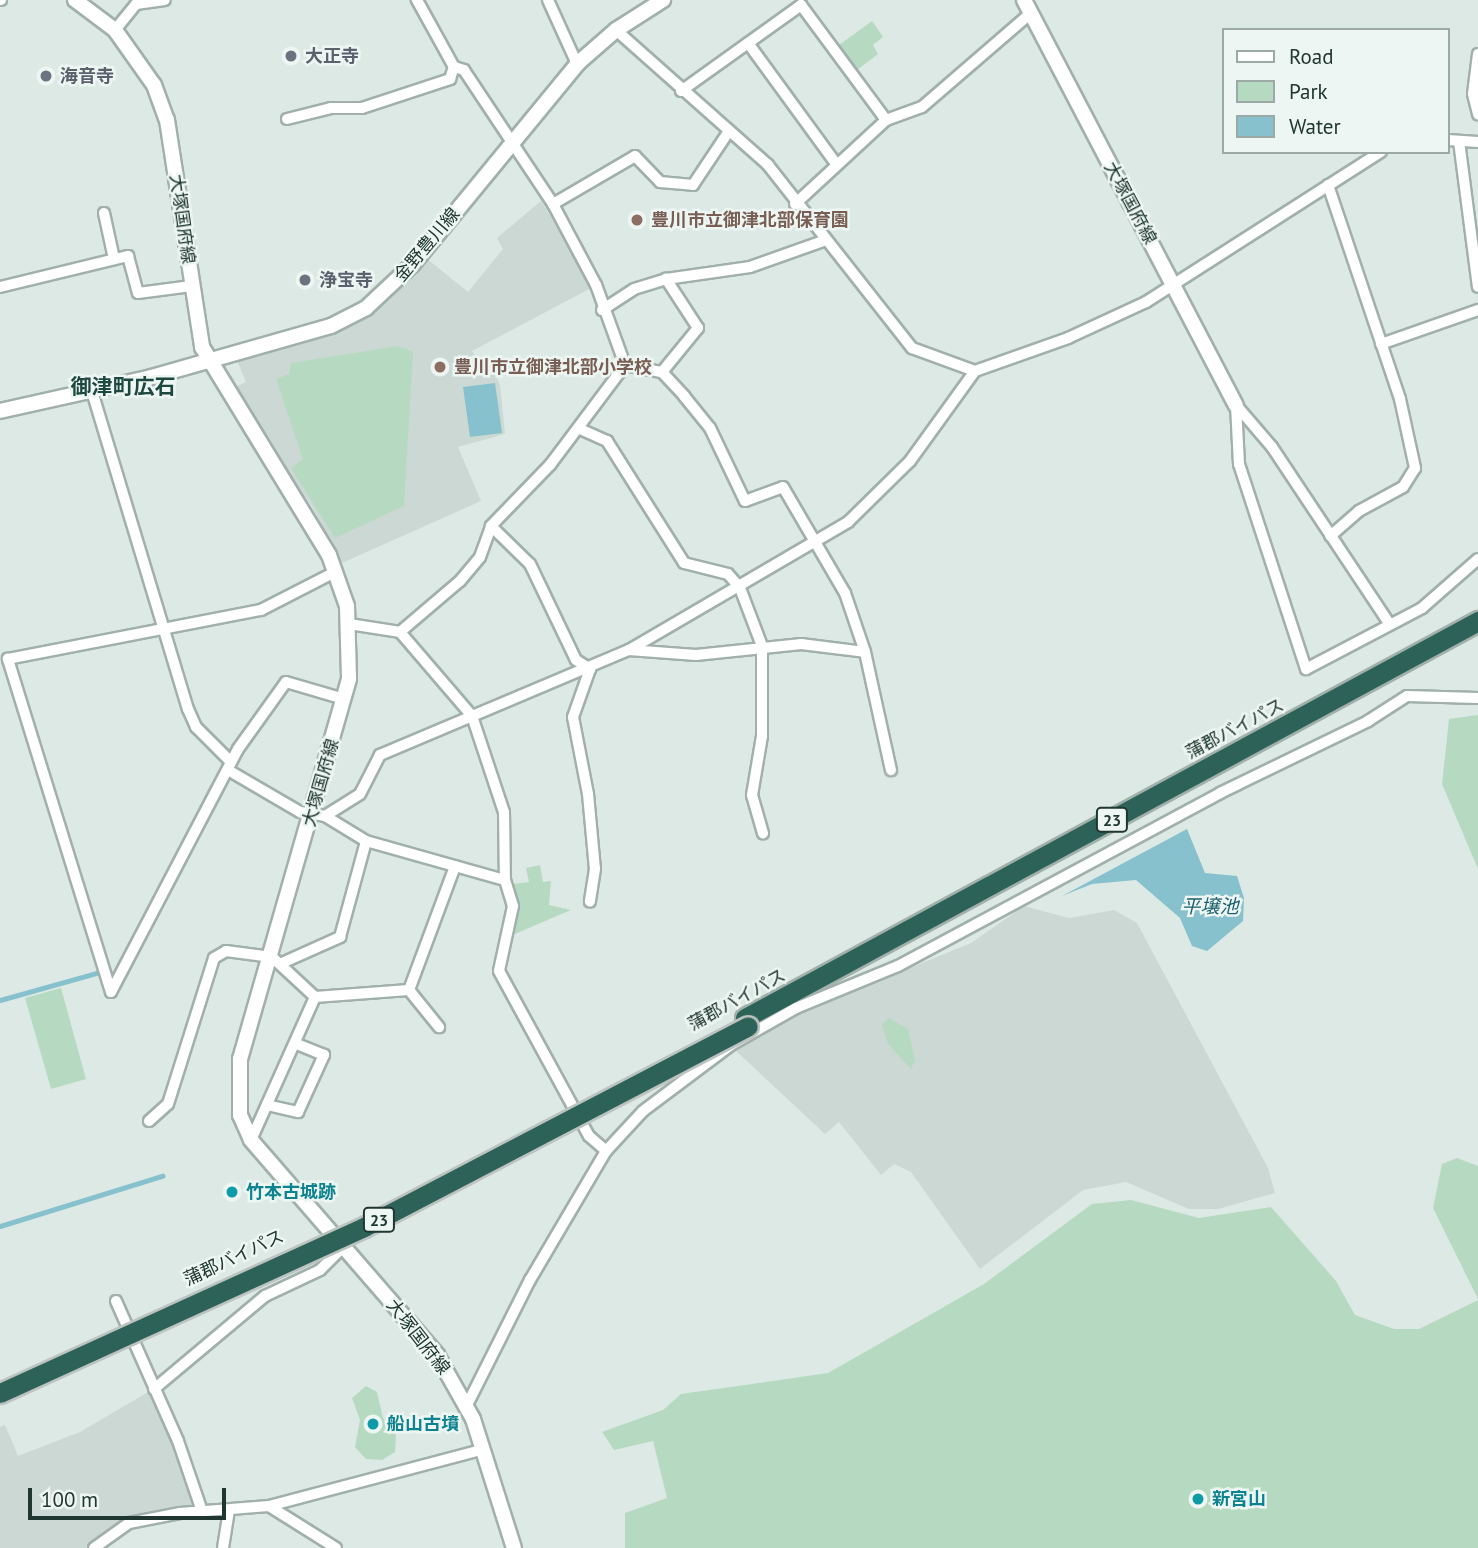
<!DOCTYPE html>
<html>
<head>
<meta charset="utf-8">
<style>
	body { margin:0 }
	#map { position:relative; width:1478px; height:1548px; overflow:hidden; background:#dde9e4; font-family:"PT Sans","Noto Sans JP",sans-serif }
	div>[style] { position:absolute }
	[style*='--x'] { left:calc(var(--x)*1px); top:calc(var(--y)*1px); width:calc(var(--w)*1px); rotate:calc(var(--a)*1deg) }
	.built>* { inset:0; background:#ccd8d3 }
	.green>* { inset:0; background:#b6dac1 }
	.water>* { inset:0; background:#86c1cd }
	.stream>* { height:4.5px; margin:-2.25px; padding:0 2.25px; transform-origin:2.25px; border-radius:2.25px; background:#86c1cd }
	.roads { filter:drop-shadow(2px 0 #a1b0ab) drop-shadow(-2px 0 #a1b0ab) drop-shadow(0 2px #a1b0ab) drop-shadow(0 -2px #a1b0ab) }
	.street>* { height:10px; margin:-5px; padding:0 5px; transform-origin:5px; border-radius:5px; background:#fff }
	.secondary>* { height:14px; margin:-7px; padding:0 7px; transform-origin:7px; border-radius:7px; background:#fff }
	.highway>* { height:19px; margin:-9.5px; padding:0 9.5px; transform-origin:9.5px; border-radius:9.5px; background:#2d6258 }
	.bridges { filter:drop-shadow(2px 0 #bcc3c1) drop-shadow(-2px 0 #bcc3c1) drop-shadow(0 2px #bcc3c1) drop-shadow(0 -2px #bcc3c1) }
	.highway-bridge>* { height:19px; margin:-9.5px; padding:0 9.5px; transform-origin:9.5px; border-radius:9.5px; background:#2d6258 }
	.dots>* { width:19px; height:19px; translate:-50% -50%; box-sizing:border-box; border:4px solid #edf6f2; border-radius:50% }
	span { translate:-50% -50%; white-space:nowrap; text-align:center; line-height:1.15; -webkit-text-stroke:5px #edf6f2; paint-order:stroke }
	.shield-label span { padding:2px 5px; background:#edf6f2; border:2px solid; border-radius:5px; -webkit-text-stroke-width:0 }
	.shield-label { font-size:16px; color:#203731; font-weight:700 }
	.worship-label { font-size:18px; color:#5b616d; font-weight:700 }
	.left { translate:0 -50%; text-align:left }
	.street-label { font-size:18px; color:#203731 }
	.education-label { font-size:18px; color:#785e54; font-weight:700 }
	.culture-label { font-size:18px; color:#0d838f; font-weight:700 }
	.water-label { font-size:19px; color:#1d6170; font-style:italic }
	.quarter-label { font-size:21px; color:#1d483f; font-weight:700 }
	.legend { position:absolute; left:1222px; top:28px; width:228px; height:126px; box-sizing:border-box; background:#edf6f2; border:2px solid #9baaa5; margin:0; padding:9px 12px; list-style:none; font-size:21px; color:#203731 }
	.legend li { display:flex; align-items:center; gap:14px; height:35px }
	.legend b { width:35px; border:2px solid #9baaa5 }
	.scale { position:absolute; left:28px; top:1488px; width:198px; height:32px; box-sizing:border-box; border:4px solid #203731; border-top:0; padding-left:9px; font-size:21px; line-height:24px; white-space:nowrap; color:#203731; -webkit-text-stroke:5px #edf6f2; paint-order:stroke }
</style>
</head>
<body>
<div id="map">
	<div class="built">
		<div style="clip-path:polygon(541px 201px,593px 287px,472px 351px,482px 366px,490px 363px,500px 385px,505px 434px,458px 447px,481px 501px,342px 563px,313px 508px,231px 389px,246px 382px,236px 358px,355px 320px,401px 286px,426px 258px,468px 292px,503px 249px,497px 238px)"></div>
		<div style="clip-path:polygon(1024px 906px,1069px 918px,1114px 910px,1137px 923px,1268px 1168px,1275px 1193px,1218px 1209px,1189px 1209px,1126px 1182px,1083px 1190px,980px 1269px,911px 1172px,894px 1164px,881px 1175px,839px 1122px,825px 1134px,736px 1051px,805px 1011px,971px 943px)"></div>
		<div style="clip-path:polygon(150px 1391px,177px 1442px,195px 1505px,129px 1519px,85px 1548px,0 1548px,0 1427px,5px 1425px,18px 1456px,80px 1432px)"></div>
	</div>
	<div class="green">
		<div style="clip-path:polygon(872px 21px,883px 37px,873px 45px,878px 54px,857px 70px,839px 45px)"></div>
		<div style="clip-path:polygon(398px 346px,413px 352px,404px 506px,335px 538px,291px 468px,303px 459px,276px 379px,289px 374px,291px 363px)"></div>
		<div style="clip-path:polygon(1478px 715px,1478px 869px,1442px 784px,1449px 719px)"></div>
		<div style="clip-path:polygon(540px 865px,543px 882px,551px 881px,549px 905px,571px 910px,510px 936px,513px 884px,529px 882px,526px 868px)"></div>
		<div style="clip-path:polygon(61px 988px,86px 1079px,51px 1089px,25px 998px)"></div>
		<div style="clip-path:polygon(889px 1018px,908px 1029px,915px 1060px,911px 1069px,888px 1044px,882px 1025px)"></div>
		<div style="clip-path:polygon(1457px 1158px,1478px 1166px,1478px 1299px,1433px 1208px,1442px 1164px)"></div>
		<div style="clip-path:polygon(1131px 1200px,1199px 1218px,1271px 1207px,1336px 1281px,1355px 1315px,1394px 1329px,1419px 1329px,1478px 1300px,1478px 1548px,625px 1548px,625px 1513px,667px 1498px,653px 1441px,614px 1450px,602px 1432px,663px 1410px,681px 1394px,828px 1373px,984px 1284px,1092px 1204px)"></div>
		<div style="clip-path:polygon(366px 1386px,377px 1392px,383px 1418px,396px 1435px,395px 1452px,382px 1460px,366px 1459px,355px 1447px,360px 1420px,352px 1398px)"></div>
	</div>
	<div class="water">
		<div style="clip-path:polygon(495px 383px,502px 433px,470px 437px,463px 387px)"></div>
		<div style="clip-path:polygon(1187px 829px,1205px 873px,1237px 876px,1244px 898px,1243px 921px,1207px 951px,1192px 946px,1180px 918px,1136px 880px,1092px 884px,1062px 896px)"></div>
	</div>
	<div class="stream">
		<div style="--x:0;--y:1000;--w:101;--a:-15.6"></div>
		<div style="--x:0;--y:1226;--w:170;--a:-17.2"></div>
	</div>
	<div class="roads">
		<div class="street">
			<div style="--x:0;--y:0;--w:1;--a:0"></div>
			<div style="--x:548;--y:0;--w:70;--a:65.6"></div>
			<div style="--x:115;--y:30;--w:33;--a:-51"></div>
			<div style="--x:136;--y:4;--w:29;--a:-8"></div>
			<div style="--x:616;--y:30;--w:203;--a:41.6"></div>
			<div style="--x:768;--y:165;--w:233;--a:51.8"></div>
			<div style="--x:912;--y:348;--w:67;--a:20.1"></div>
			<div style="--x:748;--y:43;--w:151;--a:53.9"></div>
			<div style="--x:1478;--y:54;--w:40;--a:97.1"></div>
			<div style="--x:1473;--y:94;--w:21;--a:76"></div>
			<div style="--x:681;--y:91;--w:148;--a:-35.6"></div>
			<div style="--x:801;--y:5;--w:143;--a:53.5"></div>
			<div style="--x:287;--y:119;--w:45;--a:-14"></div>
			<div style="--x:331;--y:108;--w:31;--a:0"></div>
			<div style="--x:362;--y:108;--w:93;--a:-18.2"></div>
			<div style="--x:450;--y:79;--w:13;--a:-72"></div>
			<div style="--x:1448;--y:140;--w:30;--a:4"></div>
			<div style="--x:1459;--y:141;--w:147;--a:82.6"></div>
			<div style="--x:1328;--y:185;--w:226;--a:71.4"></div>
			<div style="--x:1400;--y:399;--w:71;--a:77.7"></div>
			<div style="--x:1415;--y:468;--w:22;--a:122"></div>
			<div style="--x:1403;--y:487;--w:50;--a:151.4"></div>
			<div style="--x:1359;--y:511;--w:38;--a:139"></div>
			<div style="--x:553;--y:204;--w:95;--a:-30.3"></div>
			<div style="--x:635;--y:156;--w:36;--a:46"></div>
			<div style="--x:660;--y:182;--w:33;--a:5"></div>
			<div style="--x:693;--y:185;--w:61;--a:-56.3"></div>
			<div style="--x:795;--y:204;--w:124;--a:-42.7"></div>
			<div style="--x:886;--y:120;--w:38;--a:-20"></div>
			<div style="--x:922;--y:107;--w:144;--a:-40.8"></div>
			<div style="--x:104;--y:213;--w:47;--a:77.7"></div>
			<div style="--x:0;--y:287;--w:132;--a:-13.6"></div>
			<div style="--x:128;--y:256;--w:38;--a:75"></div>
			<div style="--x:138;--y:293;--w:54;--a:-7.4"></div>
			<div style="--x:602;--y:310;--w:38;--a:-33"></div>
			<div style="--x:634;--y:289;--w:34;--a:-17"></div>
			<div style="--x:666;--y:279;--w:85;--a:-8.1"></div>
			<div style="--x:750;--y:267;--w:77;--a:-19.6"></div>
			<div style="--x:1381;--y:344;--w:103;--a:-19.3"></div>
			<div style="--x:625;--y:365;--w:38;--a:11"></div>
			<div style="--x:662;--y:372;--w:33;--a:47"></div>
			<div style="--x:684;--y:396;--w:41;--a:50.9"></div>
			<div style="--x:710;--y:428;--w:81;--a:64.4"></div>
			<div style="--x:745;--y:501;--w:40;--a:-20.2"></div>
			<div style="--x:783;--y:487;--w:123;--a:59.7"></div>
			<div style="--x:845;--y:593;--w:62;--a:71.3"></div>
			<div style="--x:865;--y:652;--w:121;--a:77.6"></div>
			<div style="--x:662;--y:372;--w:57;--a:-50.7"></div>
			<div style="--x:698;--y:328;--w:59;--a:-123.1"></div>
			<div style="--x:91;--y:388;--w:335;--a:73.2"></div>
			<div style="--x:188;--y:709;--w:20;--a:66"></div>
			<div style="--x:196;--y:727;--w:49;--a:45"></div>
			<div style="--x:1236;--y:405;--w:59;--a:87.1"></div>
			<div style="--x:1239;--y:464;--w:216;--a:71.9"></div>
			<div style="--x:1306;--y:669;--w:131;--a:-27.7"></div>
			<div style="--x:1422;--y:608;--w:74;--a:-41.2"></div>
			<div style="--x:1236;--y:405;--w:55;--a:49.4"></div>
			<div style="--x:1272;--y:447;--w:211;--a:56.4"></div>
			<div style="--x:580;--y:429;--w:30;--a:24"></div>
			<div style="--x:607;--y:441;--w:144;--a:57.7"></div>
			<div style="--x:684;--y:563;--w:45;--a:14"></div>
			<div style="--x:728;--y:574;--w:18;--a:49"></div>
			<div style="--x:740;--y:588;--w:62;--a:69.2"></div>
			<div style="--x:762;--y:646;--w:90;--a:90"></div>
			<div style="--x:762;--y:736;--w:60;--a:99.6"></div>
			<div style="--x:752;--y:795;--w:40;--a:74"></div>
			<div style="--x:491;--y:526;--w:54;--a:44.3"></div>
			<div style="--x:530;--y:564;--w:106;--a:64.4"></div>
			<div style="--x:576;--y:660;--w:17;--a:33"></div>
			<div style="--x:590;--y:669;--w:51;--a:109.5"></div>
			<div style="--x:573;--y:717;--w:78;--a:79"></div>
			<div style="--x:588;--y:794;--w:75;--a:84.7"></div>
			<div style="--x:595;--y:869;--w:33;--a:99"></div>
			<div style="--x:349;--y:624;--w:52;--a:8.9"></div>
			<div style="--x:400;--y:632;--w:111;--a:49.4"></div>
			<div style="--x:472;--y:716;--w:101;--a:71.6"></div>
			<div style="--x:504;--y:812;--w:68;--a:89.2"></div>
			<div style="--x:505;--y:880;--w:27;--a:73"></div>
			<div style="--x:513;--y:906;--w:66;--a:102.2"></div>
			<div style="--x:499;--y:971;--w:188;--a:61.4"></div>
			<div style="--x:589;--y:1136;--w:23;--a:41"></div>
			<div style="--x:400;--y:632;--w:79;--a:-40.4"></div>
			<div style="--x:460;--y:581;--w:31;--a:-50"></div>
			<div style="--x:480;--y:557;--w:33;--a:-70"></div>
			<div style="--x:491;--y:526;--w:85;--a:-46"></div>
			<div style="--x:550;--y:465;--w:125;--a:-53.1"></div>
			<div style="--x:625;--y:365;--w:85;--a:-109.9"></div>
			<div style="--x:596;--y:285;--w:92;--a:-118"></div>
			<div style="--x:553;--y:204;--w:161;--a:-123.6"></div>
			<div style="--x:464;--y:70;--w:10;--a:-163"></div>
			<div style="--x:454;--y:67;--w:77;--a:-118.9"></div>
			<div style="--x:629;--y:650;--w:67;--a:4.3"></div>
			<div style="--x:696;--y:655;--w:106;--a:-6"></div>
			<div style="--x:801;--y:644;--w:64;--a:7.1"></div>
			<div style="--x:228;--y:770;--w:83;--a:30.3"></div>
			<div style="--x:300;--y:812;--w:25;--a:9"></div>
			<div style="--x:325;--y:816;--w:48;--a:31.4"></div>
			<div style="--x:366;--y:841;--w:144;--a:15.7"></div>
			<div style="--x:325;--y:816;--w:41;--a:-32.2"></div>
			<div style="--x:360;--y:794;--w:44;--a:-62.9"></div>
			<div style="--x:380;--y:755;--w:270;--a:-22.9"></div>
			<div style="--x:629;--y:650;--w:254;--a:-30.3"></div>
			<div style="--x:848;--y:522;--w:87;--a:-44.5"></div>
			<div style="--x:910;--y:461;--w:111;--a:-54.2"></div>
			<div style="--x:975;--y:371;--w:99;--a:-19.5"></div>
			<div style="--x:1068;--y:338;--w:86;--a:-24.8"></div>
			<div style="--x:1146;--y:302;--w:279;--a:-32.6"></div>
			<div style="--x:282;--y:963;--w:64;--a:-24.1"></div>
			<div style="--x:340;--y:937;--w:99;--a:-74.8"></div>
			<div style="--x:409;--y:990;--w:132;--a:-69.6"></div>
			<div style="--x:111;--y:992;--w:349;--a:-107.2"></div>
			<div style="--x:8;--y:659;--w:258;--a:-11"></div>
			<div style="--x:261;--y:610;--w:85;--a:-27.2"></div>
			<div style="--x:111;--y:992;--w:274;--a:-62.4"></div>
			<div style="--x:238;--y:749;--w:82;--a:-54.4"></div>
			<div style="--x:286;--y:682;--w:60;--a:16.3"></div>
			<div style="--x:315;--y:997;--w:94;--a:-4.3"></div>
			<div style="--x:409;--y:990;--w:48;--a:51"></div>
			<div style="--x:267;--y:1105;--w:32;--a:13"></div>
			<div style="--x:298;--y:1112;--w:63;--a:-65.5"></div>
			<div style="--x:324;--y:1055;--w:31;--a:-158"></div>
			<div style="--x:149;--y:1121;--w:25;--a:-42"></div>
			<div style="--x:168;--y:1104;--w:153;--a:-72.5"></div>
			<div style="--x:214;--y:958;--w:14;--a:-30"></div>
			<div style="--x:226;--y:951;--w:46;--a:7.4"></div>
			<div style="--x:272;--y:957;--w:59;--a:42.9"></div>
			<div style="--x:315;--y:997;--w:157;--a:114.1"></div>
			<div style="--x:116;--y:1301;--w:153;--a:66.1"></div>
			<div style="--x:178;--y:1441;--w:74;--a:71.1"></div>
			<div style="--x:154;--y:1389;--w:145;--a:-40"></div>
			<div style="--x:265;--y:1296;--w:61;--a:-25.3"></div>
			<div style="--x:320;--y:1270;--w:33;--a:-45"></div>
			<div style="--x:467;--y:1405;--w:140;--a:-63.3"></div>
			<div style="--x:530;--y:1280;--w:150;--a:-59.5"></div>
			<div style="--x:606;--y:1151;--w:54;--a:-47.2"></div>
			<div style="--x:643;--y:1111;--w:110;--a:-36.9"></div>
			<div style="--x:731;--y:1045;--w:75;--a:-29.6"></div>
			<div style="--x:796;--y:1008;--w:110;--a:-22.4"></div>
			<div style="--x:898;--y:966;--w:366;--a:-28.2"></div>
			<div style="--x:1220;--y:793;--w:165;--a:-25.9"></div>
			<div style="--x:1368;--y:721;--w:46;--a:-32.7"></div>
			<div style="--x:1407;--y:696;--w:71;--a:1.6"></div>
			<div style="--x:269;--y:1506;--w:79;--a:32.1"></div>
			<div style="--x:94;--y:1548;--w:43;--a:-35.5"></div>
			<div style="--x:129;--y:1523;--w:52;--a:-11.1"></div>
			<div style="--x:180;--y:1513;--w:89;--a:-4.5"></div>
			<div style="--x:269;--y:1506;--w:222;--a:-14.8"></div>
			<div style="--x:223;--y:1548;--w:37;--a:-81"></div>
		</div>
		<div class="secondary">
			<div style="--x:75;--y:0;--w:50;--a:36.9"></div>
			<div style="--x:115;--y:30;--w:67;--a:54.7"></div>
			<div style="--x:154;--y:85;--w:37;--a:70"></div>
			<div style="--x:167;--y:120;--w:230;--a:81.2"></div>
			<div style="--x:202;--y:347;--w:244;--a:58.6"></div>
			<div style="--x:329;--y:555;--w:54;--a:70.6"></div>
			<div style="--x:347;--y:606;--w:73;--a:88.4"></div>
			<div style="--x:349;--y:679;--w:395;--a:106"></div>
			<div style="--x:240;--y:1059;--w:56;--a:90"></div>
			<div style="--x:240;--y:1115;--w:27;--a:66"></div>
			<div style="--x:251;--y:1140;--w:284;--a:49.1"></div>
			<div style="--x:437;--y:1355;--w:73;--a:60.6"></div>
			<div style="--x:473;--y:1419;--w:135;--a:72.4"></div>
			<div style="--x:1024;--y:0;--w:457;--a:62.4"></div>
			<div style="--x:0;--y:411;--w:152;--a:-12.6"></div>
			<div style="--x:148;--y:378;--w:190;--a:-15.9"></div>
			<div style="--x:331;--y:326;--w:39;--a:-27"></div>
			<div style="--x:366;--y:308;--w:64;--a:-43.1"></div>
			<div style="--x:413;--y:264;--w:259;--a:-50.6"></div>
			<div style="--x:577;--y:64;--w:52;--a:-41.1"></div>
			<div style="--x:616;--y:30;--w:56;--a:-32.6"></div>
		</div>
		<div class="highway">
			<div style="--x:745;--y:1018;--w:834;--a:-28.44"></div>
		</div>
	</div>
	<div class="bridges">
		<div class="highway-bridge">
			<div style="--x:0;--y:1393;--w:400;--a:-24.5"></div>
			<div style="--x:364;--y:1227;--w:433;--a:-27.6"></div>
		</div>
	</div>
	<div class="dots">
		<div style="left:291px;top:56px;background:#6b7280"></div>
		<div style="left:46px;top:76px;background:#6b7280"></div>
		<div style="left:637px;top:220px;background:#8d6e63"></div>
		<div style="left:305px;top:280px;background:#6b7280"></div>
		<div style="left:440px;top:367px;background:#8d6e63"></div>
		<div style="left:232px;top:1192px;background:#0f9aa8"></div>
		<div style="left:373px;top:1424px;background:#0f9aa8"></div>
		<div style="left:1198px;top:1499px;background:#0f9aa8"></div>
	</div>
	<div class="shield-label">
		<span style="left:1112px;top:820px">23</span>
		<span style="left:379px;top:1220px">23</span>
	</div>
	<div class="worship-label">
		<span class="left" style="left:305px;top:56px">大正寺</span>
		<span class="left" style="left:60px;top:76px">海音寺</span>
		<span class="left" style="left:319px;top:280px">浄宝寺</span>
	</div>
	<div class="street-label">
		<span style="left:1130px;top:203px;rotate:62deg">大塚国府線</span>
		<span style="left:182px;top:219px;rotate:82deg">大塚国府線</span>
		<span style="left:427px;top:245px;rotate:-50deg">金野豊川線</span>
		<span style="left:1235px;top:729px;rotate:-28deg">蒲郡バイパス</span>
		<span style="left:321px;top:783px;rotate:-74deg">大塚国府線</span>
		<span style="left:737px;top:1000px;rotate:-29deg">蒲郡バイパス</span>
		<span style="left:234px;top:1258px;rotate:-25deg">蒲郡バイパス</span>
		<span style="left:418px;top:1337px;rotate:52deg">大塚国府線</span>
	</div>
	<div class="education-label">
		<span class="left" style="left:651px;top:220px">豊川市立御津北部保育園</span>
		<span class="left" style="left:454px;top:367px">豊川市立御津北部小学校</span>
	</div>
	<div class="culture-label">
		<span class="left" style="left:246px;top:1192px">竹本古城跡</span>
		<span class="left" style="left:387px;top:1424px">船山古墳</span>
		<span class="left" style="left:1212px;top:1499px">新宮山</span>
	</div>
	<div class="water-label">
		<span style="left:1210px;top:907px">平壌池</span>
	</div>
	<div class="quarter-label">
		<span style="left:123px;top:387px">御津町広石</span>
	</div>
	<ul class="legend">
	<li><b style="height:9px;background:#fff"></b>Road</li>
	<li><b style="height:19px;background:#b6dac1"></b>Park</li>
	<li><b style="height:19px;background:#86c1cd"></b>Water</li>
	</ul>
	<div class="scale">100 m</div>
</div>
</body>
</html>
